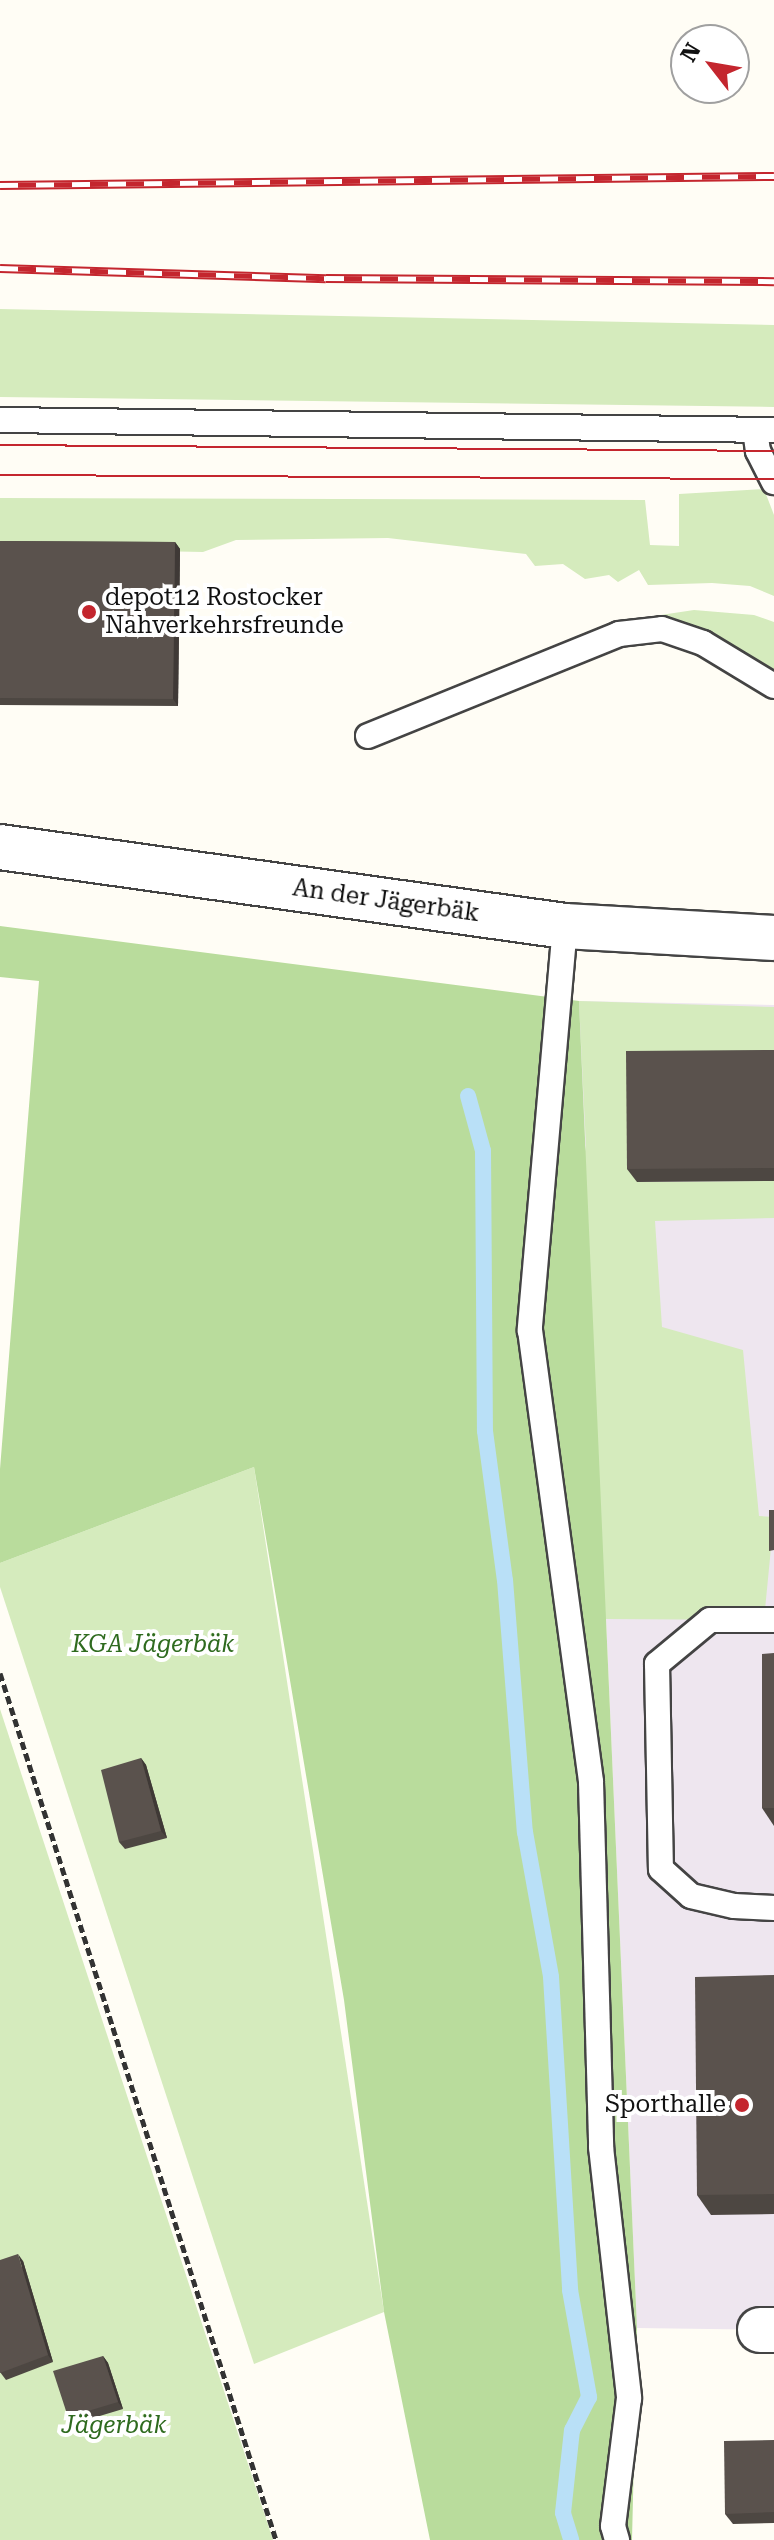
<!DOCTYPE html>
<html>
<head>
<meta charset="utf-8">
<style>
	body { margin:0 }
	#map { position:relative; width:774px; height:2540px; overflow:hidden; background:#fffdf5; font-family:"Roboto Serif",serif }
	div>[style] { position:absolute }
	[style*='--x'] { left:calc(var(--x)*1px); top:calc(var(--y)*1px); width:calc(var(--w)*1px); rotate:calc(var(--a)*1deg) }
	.industrial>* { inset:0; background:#eee6ef }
	.green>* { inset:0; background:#d5ebbd }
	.forest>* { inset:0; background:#b9dc9c }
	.stream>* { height:16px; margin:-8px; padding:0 8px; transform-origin:8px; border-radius:8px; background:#b9e0f7 }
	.path>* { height:5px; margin-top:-2.5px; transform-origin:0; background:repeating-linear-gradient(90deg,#333 0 8px,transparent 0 12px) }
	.roads { filter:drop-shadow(2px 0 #444) drop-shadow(-2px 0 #444) drop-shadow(0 2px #444) drop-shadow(0 -2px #444) }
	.service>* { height:24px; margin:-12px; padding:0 12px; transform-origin:12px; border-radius:12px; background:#fff }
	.minor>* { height:44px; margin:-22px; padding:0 22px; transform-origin:22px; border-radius:22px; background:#fff }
	.tertiary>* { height:44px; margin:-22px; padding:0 22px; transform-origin:22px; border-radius:22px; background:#fff }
	.tram>* { height:2px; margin:-1px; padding:0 1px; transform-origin:1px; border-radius:1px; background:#c4262e }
	.rail>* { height:9px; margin-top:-4.5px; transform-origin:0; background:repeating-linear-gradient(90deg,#fff 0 18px,#c4262e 0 36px); box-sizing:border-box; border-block:2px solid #c4262e }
	.wall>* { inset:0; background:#4d4742 }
	.shaded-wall>* { inset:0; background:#3f3936 }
	.building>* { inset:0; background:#5a524d }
	.dots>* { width:22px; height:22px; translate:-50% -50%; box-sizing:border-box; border:4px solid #fff; border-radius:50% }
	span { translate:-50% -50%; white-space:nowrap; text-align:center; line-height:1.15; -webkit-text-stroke:8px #fff; paint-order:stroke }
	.poi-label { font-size:24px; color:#111 }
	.left { translate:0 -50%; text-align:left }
	.right { translate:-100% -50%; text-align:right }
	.street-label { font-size:24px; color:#111 }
	.park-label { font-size:24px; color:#2f6b1f; font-style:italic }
	.north { position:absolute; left:670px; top:24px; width:80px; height:80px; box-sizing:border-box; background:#fff; border:2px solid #a0a0a0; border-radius:50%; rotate:301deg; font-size:22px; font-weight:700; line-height:32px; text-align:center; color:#111 }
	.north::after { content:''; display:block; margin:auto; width:28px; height:36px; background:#c4262e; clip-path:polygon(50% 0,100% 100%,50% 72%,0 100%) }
</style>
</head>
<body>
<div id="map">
	<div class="industrial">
		<div style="clip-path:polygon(579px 1001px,774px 1005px,774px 2330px,637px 2328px)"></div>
	</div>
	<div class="green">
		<div style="clip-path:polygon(0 309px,774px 325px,774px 407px,0 397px)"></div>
		<div style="clip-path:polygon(764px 489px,774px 515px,774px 596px,750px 586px,712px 583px,648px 585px,639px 570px,618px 582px,609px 575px,585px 579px,563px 564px,535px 566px,526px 554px,388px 538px,236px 540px,203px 552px,0 548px,0 498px,645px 500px,650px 545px,679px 546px,679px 494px)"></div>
		<div style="clip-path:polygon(694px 610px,754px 615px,774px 622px,774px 673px,718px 639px,654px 620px,654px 616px)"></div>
		<div style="clip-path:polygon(579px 1001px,774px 1007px,774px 1064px,637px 1182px,774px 1181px,774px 1218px,655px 1221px,662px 1327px,743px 1350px,759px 1516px,774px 1517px,764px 1620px,606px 1619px,505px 1580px,586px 1146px)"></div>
		<div style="clip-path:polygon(254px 1467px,384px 2312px,254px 2364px,0 1587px,0 1563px)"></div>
		<div style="clip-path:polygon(0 1709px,273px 2540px,0 2540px)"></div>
	</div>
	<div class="forest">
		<div style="clip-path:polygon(0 926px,579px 1001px,637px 2328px,632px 2540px,430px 2540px,384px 2312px,344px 2000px,254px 1467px,0 1563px,0 1469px,39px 981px,0 977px)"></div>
	</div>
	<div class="stream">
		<div style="--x:468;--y:1096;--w:57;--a:74.7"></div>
		<div style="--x:483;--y:1151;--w:280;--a:89.6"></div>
		<div style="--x:485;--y:1431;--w:150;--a:82.4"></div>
		<div style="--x:505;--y:1580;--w:253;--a:85.5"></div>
		<div style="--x:525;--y:1832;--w:147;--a:79.8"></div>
		<div style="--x:551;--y:1977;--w:314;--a:86.5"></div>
		<div style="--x:570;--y:2290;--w:109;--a:79.9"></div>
		<div style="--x:589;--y:2397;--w:37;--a:117"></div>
		<div style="--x:572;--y:2430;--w:83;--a:96.2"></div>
		<div style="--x:563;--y:2513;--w:28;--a:73"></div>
	</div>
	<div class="path">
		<div style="--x:0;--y:1673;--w:910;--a:72.34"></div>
	</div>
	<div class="roads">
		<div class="service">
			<div style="--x:0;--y:420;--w:774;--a:0.74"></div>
			<div style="--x:755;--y:430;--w:21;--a:82"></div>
			<div style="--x:758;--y:451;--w:35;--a:63"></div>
			<div style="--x:368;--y:736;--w:271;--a:-22.1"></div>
			<div style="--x:619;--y:634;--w:43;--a:-6.6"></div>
			<div style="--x:662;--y:629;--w:43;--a:18.9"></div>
			<div style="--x:703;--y:643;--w:83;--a:31.2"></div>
			<div style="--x:565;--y:926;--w:406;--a:95"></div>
			<div style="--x:530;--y:1330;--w:456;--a:82.3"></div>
			<div style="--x:591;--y:1782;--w:365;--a:88.4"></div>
			<div style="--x:601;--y:2147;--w:253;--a:83.6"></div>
			<div style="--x:629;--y:2398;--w:129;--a:97.1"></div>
			<div style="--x:613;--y:2526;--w:15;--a:74"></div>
			<div style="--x:774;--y:1620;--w:64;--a:180"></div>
			<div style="--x:710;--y:1620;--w:69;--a:140.3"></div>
			<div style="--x:657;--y:1664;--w:205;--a:88.9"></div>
			<div style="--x:661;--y:1869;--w:40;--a:42"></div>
			<div style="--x:691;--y:1896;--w:44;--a:13.1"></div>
			<div style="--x:734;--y:1906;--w:40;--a:2.9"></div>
		</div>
		<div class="minor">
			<div style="--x:760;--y:2330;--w:14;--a:0"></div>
		</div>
		<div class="tertiary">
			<div style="--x:0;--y:847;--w:570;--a:7.96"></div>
			<div style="--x:565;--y:926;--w:209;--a:3.3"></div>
		</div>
	</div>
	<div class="tram">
		<div style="--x:0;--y:445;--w:774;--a:0.44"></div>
		<div style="--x:0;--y:475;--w:774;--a:0.3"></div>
	</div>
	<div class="rail">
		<div style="--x:0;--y:185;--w:774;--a:-0.67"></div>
		<div style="--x:0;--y:268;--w:326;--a:1.8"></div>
		<div style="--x:326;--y:278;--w:448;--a:0.4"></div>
	</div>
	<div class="wall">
		<div style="clip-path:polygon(0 541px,175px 542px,180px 549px,178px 706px,0 705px)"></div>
		<div style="clip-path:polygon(774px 1050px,774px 1181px,637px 1182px,627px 1169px)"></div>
		<div style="clip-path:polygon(774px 1653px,774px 1826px,762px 1808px)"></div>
		<div style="clip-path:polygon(141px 1758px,146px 1765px,167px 1838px,125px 1849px,119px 1842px)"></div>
		<div style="clip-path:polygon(774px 1975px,774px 2214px,711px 2215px,697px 2195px)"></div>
		<div style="clip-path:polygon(23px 2261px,53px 2362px,6px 2380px,0 2372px)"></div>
		<div style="clip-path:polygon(103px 2356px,108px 2363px,123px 2409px,73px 2424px,68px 2417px)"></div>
		<div style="clip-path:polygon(774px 2440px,774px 2523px,733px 2524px,725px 2514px)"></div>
	</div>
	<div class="shaded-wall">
		<div style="clip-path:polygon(175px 542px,180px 549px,178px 706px,173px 699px)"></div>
		<div style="clip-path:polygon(141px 1758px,146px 1765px,167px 1838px,161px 1831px)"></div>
		<div style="clip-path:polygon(18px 2254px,23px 2261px,53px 2362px,48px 2355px)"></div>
		<div style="clip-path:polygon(103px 2356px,108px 2363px,123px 2409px,118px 2402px)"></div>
	</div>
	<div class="building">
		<div style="clip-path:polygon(0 541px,175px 542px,173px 699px,0 698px)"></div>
		<div style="clip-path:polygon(774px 1050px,774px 1168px,627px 1169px,626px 1051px)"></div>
		<div style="clip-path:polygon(769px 1510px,774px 1510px,774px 1550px,769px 1551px)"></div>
		<div style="clip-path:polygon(774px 1653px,774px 1808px,762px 1808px,762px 1654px)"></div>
		<div style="clip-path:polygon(141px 1758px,161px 1831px,119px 1842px,101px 1770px)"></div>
		<div style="clip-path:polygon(774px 1975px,774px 2194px,697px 2195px,695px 1977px)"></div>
		<div style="clip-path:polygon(18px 2254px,48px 2355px,0 2373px,0 2260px)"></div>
		<div style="clip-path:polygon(103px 2356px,118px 2402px,68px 2417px,53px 2371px)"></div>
		<div style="clip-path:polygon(774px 2440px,774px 2512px,725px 2514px,724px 2441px)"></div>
	</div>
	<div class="dots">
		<div style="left:89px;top:612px;background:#c4262e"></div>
		<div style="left:742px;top:2105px;background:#c4262e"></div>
	</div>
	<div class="poi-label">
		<span class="left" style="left:105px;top:612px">depot12 Rostocker<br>Nahverkehrsfreunde</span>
		<span class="right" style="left:726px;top:2105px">Sporthalle</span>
	</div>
	<div class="street-label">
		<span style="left:386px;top:901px;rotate:8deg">An der Jägerbäk</span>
	</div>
	<div class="park-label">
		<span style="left:153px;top:1645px">KGA Jägerbäk</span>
		<span style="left:114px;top:2426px">Jägerbäk</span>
	</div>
	<div class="north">N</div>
</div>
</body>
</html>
